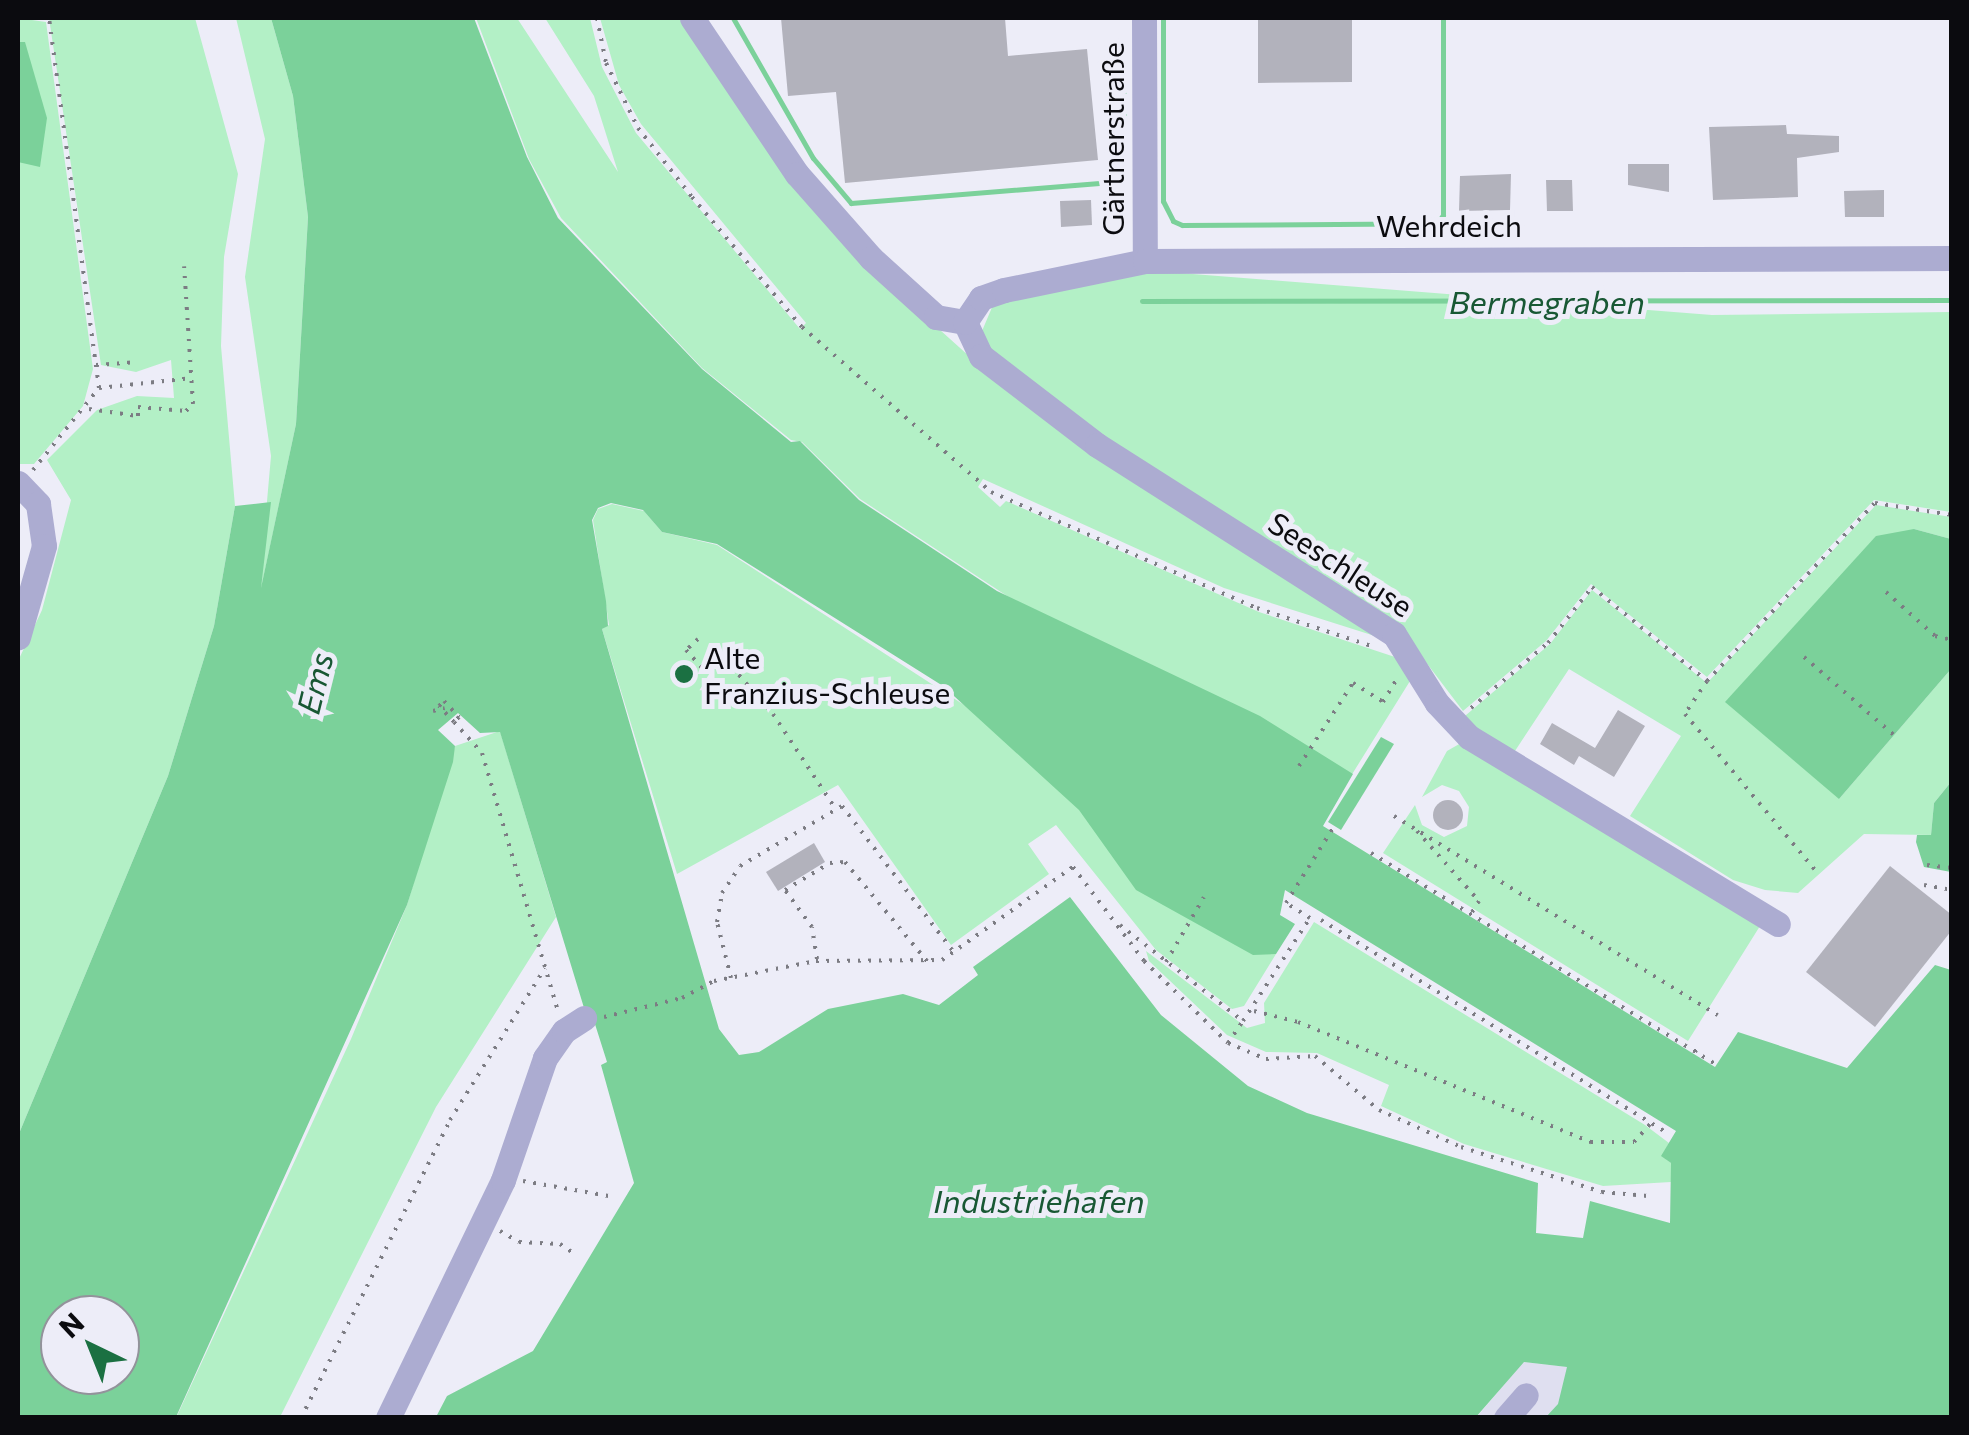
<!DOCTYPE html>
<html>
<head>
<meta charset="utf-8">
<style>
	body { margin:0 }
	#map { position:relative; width:1969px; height:1435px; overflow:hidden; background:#ededf8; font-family:Commissioner,sans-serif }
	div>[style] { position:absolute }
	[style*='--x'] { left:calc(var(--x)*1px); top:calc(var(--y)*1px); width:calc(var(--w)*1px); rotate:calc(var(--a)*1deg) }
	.built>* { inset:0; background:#dfdff0 }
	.green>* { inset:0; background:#b3f0c6 }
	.water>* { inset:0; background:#7bd19a }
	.stream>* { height:5px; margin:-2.5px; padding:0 2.5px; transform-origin:2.5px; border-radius:2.5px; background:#7bd19a }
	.building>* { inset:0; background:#b2b2bc }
	.round { border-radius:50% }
	.path>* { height:4px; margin-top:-2px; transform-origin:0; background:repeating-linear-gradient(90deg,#7c7c83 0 2.5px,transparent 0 10.5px) }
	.minor>* { height:25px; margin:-12.5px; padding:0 12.5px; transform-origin:12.5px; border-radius:12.5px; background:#acacd1 }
	.dots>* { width:28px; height:28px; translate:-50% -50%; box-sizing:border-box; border:5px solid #ededf8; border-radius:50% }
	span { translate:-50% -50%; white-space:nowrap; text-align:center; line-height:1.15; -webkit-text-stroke:10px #ededf8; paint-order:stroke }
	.street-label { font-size:30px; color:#0b0b0f }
	.poi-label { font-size:30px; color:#0b0b0f }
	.left { translate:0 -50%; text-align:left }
	.water-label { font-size:32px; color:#185834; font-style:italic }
	.frame { position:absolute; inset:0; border:20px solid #0b0b0f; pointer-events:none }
	.north { position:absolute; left:40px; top:1295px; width:100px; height:100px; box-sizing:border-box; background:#ededf8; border:2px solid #93939b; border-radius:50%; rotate:317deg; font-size:28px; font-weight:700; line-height:40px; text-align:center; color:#0b0b0f }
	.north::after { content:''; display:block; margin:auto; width:35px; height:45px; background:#1b7042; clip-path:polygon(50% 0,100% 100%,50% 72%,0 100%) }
</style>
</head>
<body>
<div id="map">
	<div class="built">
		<div style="clip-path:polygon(1523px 1362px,1567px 1367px,1573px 1417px,1476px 1418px)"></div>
	</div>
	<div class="green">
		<div style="clip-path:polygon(18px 18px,46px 22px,93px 369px,83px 406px,34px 464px,18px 464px,18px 162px,25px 43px,18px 42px)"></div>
		<div style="clip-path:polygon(49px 18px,195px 18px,238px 174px,224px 257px,221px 346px,235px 506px,214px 626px,168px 776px,18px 1136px,18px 661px,42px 610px,71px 500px,47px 460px,97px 410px,137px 396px,174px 398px,171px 360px,136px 372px,101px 365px)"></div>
		<div style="clip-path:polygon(236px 18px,271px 18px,293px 96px,308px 217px,296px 424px,258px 603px,271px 456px,245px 277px,265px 139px)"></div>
		<div style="clip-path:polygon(476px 18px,517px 18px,618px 172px,594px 96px,545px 18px,590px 18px,602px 67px,636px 133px,800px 329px,806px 323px,641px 124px,619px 85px,600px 18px,687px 18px,920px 312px,979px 365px,1378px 637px,1224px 588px,983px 479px,978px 487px,1000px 507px,1006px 501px,1259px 612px,1404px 660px,1410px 681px,1346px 784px,1134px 680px,860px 499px,802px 442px,791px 440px,702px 368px,561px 218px,529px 159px)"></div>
		<div style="clip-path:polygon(1142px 270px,1712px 315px,1951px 312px,1951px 512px,1874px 500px,1707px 677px,1591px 584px,1546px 641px,1463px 711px,1397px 624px,1102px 439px,993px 357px,982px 331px,993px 305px)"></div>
		<div style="clip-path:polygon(612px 504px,644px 511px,662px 532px,717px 545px,975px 712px,1015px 730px,1161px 887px,1276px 954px,1244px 1006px,1232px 1009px,1156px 950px,1056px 825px,1028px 844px,1049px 874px,951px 945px,838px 785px,677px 874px,602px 629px,609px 625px,593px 520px,598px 509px)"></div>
		<div style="clip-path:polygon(1876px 505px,1951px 517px,1951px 539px,1914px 529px,1839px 799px,1951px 669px,1951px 782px,1934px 803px,1931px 835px,1864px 834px,1798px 893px,1765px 890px,1733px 880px,1630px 816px,1681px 736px,1569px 669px,1513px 754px,1459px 721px,1550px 644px,1592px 590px,1707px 683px)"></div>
		<div style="clip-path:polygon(500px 731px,556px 917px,436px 1107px,280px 1417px,176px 1418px,351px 1039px,407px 905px,455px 746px)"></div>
		<div style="clip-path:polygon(1461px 743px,1760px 926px,1688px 1041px,1383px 853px,1415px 805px,1422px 825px,1444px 837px,1467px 826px,1469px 807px,1459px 791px,1442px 785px,1422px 797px,1447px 751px)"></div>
		<div style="clip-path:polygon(1314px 922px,1645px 1125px,1669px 1143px,1662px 1156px,1671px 1163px,1671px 1182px,1603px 1186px,1464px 1144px,1381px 1106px,1389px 1085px,1317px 1053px,1266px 1052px,1227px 1035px,1149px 961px,1146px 951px,1247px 1028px,1265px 1023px,1264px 1003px)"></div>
	</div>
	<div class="water">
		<div style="clip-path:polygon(evenodd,271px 18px,474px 18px,527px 157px,558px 218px,702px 369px,791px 442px,800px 441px,859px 500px,997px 591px,1260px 716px,1353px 774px,1323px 826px,1715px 1067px,1738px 1032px,1847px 1068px,1935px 965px,1951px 970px,1951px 1417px,1546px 1417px,1558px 1404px,1567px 1367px,1524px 1362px,1476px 1417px,436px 1417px,447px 1396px,533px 1351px,634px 1183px,601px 1065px,607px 1062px,594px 1021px,588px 1021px,500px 732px,480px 733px,458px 713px,438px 730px,455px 746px,453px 762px,407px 905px,176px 1417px,18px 1418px,18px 1136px,168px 776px,214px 626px,235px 506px,271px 502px,261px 588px,296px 424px,308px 217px,293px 96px,271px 18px,611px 503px,643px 510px,662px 532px,717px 544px,943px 686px,1079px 810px,1136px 890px,1253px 955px,1276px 954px,1295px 924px,1280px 915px,1285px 890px,1676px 1131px,1661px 1156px,1671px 1163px,1670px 1223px,1590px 1201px,1583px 1238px,1536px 1233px,1538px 1183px,1307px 1113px,1248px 1086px,1161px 1015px,1070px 897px,973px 967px,978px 975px,939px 1005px,903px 994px,828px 1009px,759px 1052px,739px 1055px,719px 1029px,602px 629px,608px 626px,606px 601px,592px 520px,598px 508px,611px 503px,271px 18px,60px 1315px,120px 1315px,120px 1375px,60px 1375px,60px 1315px)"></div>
		<div style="clip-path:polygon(18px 42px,25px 42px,47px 118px,40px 167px,18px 162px)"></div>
		<div style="clip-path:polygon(1914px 529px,1951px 539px,1951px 669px,1839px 799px,1725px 702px,1876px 536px)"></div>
		<div style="clip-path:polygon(1381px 737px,1394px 744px,1341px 830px,1328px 822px)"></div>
		<div style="clip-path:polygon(1951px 782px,1951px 872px,1924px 867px,1916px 842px,1917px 835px,1931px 835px,1934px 803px)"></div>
	</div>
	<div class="stream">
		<div style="--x:733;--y:18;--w:161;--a:60.3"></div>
		<div style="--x:813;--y:158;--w:59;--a:49.8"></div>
		<div style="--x:851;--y:203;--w:274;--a:-4.6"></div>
		<div style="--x:1124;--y:181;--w:12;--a:-90"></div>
		<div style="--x:1163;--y:18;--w:183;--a:90"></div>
		<div style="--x:1163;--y:201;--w:22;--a:63"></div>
		<div style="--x:1173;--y:221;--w:10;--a:24"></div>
		<div style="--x:1182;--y:225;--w:255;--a:-0.4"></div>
		<div style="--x:1437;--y:223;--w:10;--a:-53"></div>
		<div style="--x:1443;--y:215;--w:197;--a:-90"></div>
		<div style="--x:1124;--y:94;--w:47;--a:90"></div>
		<div style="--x:1142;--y:301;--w:810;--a:-0.07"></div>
	</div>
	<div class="building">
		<div style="clip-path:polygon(781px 18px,1005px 18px,1008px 56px,1087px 49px,1098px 160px,845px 183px,836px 92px,788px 96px)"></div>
		<div style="clip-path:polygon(1258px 18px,1352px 18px,1352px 82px,1258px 83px)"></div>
		<div style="clip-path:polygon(1786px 125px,1787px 134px,1839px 136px,1839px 152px,1797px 158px,1798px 197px,1713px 200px,1709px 127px)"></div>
		<div style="clip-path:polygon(1628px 164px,1669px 164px,1669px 192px,1628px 185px)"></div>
		<div style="clip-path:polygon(1511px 174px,1510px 210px,1459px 211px,1460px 176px)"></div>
		<div style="clip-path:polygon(1546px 180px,1572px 180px,1573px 211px,1547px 211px)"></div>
		<div style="clip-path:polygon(1884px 190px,1884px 217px,1845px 217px,1844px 191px)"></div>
		<div style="clip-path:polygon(1091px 200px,1092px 225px,1061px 227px,1060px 201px)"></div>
		<div style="clip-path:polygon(1618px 710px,1645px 726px,1614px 777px,1579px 756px,1574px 765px,1540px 744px,1552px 723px,1595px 748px)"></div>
		<div class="round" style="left:1433px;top:800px;width:30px;height:30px"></div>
		<div style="clip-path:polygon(814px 843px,825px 862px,778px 891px,766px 872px)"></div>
		<div style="clip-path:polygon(1890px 866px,1952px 915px,1952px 930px,1875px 1027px,1806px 972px)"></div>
	</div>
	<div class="path">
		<div style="--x:597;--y:18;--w:46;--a:78.7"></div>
		<div style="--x:606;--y:63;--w:72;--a:63.8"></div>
		<div style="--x:638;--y:128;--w:88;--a:52"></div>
		<div style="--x:692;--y:197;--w:170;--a:49.8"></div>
		<div style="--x:802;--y:327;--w:251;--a:41.1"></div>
		<div style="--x:991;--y:492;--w:290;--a:23.6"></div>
		<div style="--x:1257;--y:608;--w:120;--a:18.4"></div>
		<div style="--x:96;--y:365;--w:39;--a:-4"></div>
		<div style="--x:99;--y:388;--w:94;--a:-6.1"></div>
		<div style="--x:89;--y:409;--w:49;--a:8.1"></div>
		<div style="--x:138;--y:416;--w:9;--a:-90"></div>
		<div style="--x:138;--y:407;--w:48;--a:4.8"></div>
		<div style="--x:186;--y:411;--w:10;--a:-45"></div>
		<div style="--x:193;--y:404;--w:138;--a:-93.7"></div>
		<div style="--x:33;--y:470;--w:105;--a:-51.2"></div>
		<div style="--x:99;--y:388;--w:373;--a:-97.7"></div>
		<div style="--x:1886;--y:592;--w:66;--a:41.9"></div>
		<div style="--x:1935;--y:636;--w:17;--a:13"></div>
		<div style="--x:698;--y:639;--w:16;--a:137"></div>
		<div style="--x:686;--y:650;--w:30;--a:48"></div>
		<div style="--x:706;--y:672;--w:23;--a:-34"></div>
		<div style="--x:725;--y:659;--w:73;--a:48.9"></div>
		<div style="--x:773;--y:714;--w:113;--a:56.6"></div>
		<div style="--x:1804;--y:657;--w:119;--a:40.9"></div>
		<div style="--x:1707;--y:681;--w:40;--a:124"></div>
		<div style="--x:1685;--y:714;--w:209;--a:50.2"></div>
		<div style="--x:444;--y:701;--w:22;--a:47"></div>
		<div style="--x:459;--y:717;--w:7;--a:135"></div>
		<div style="--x:454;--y:722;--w:22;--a:-133"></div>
		<div style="--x:439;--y:706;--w:7;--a:-45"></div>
		<div style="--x:1471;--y:708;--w:101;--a:-40.2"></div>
		<div style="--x:1548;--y:643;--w:71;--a:-51.8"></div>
		<div style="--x:1592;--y:587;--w:149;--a:39.3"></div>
		<div style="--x:1707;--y:681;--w:245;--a:-46.7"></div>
		<div style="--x:1875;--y:503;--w:78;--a:8.9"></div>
		<div style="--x:433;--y:711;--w:12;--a:-14"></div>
		<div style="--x:454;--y:722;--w:42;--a:47.9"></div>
		<div style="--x:482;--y:753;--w:269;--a:73.6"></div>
		<div style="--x:1299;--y:766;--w:99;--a:-57"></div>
		<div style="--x:1353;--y:683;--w:36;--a:32"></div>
		<div style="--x:1383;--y:702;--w:27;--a:-59"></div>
		<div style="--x:1394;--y:816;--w:380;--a:31.6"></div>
		<div style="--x:1417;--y:831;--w:94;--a:48.5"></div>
		<div style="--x:1479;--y:901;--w:15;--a:122"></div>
		<div style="--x:1371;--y:853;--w:406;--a:31.5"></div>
		<div style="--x:1927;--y:865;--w:25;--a:7"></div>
		<div style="--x:1924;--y:885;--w:28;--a:10"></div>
		<div style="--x:1321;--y:920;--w:409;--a:31.6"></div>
		<div style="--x:1120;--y:925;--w:156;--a:38"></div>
		<div style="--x:1243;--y:1021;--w:123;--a:-57"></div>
		<div style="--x:1310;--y:918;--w:28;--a:-148"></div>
		<div style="--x:1286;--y:903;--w:89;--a:-57.9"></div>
		<div style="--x:817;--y:959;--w:32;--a:-99"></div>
		<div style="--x:812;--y:927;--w:46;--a:-126.1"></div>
		<div style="--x:785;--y:890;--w:52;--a:-31"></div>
		<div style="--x:830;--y:863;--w:15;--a:-4"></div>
		<div style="--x:845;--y:862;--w:129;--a:50.4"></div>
		<div style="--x:1166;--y:962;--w:75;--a:-59.7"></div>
		<div style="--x:731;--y:978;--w:58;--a:-104"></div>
		<div style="--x:717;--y:922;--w:29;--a:-80"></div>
		<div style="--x:722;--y:893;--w:32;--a:-56"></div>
		<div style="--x:740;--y:866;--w:118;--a:-30.5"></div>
		<div style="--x:842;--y:806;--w:186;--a:52.6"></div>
		<div style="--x:1254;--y:1011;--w:45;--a:14"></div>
		<div style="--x:1298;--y:1022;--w:317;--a:22.3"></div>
		<div style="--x:1591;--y:1142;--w:43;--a:0"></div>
		<div style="--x:1634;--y:1142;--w:25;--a:-48"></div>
		<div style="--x:604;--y:1017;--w:80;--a:-13.7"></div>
		<div style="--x:682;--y:998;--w:36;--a:-28"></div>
		<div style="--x:714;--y:981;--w:104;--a:-11.1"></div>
		<div style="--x:816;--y:961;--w:126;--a:-0.5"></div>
		<div style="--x:942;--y:960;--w:161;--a:-35.4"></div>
		<div style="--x:1073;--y:867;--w:118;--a:52.9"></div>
		<div style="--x:1144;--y:961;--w:117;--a:44.3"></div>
		<div style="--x:1228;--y:1043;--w:41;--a:22.8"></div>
		<div style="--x:1266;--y:1059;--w:49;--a:-3.5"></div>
		<div style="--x:1315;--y:1056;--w:84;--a:40.2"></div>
		<div style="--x:1379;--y:1110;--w:90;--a:24.3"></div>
		<div style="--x:1461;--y:1147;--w:148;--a:17.7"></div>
		<div style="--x:1602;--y:1192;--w:46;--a:5"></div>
		<div style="--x:1228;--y:1043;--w:25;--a:-56"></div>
		<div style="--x:1695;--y:1052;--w:10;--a:-61"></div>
		<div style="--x:523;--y:1181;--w:87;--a:9.9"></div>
		<div style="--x:500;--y:1231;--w:22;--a:30"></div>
		<div style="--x:519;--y:1242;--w:41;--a:2.8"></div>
		<div style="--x:560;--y:1244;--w:18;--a:34"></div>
		<div style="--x:301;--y:1418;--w:333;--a:-63.4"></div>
		<div style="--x:450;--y:1120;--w:179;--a:-58"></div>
	</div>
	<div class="minor">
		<div style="--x:692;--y:18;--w:188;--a:56.1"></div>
		<div style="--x:797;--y:174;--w:112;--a:48.6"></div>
		<div style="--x:871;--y:258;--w:88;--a:42.2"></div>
		<div style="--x:936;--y:317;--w:29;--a:10"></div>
		<div style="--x:1144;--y:18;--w:243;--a:89.8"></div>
		<div style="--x:965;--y:322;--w:38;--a:65"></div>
		<div style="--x:981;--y:356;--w:146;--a:37.5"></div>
		<div style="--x:1097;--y:445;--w:352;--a:32.5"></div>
		<div style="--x:1394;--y:634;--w:81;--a:58.1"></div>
		<div style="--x:1437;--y:703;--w:47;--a:46.7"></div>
		<div style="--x:1469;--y:737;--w:361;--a:31.2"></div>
		<div style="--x:965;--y:322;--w:29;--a:-56"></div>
		<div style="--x:981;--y:298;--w:24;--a:-19"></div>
		<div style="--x:1004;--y:290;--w:144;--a:-11.6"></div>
		<div style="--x:1145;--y:261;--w:807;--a:-0.21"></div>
		<div style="--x:18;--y:483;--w:29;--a:46"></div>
		<div style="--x:38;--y:504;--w:42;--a:81.9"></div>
		<div style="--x:44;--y:546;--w:95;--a:105.9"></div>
		<div style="--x:388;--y:1418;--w:264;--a:-64.2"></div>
		<div style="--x:503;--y:1180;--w:129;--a:-71"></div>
		<div style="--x:545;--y:1058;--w:33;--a:-55"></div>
		<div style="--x:564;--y:1031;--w:24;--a:-33"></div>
		<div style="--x:1506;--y:1418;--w:30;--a:-49"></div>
	</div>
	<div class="dots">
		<div style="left:684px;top:674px;background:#1b7042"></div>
	</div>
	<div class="street-label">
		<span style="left:1112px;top:139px;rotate:-90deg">Gärtnerstraße</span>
		<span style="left:1449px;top:225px">Wehrdeich</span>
		<span style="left:1341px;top:564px;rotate:33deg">Seeschleuse</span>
	</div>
	<div class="poi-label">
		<span class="left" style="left:704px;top:674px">Alte<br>Franzius-Schleuse</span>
	</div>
	<div class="water-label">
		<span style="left:1547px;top:301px">Bermegraben</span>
		<span style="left:314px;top:683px;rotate:-76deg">Ems</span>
		<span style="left:1039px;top:1200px">Industriehafen</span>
	</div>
	<div class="frame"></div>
	<div class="north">N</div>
</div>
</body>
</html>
